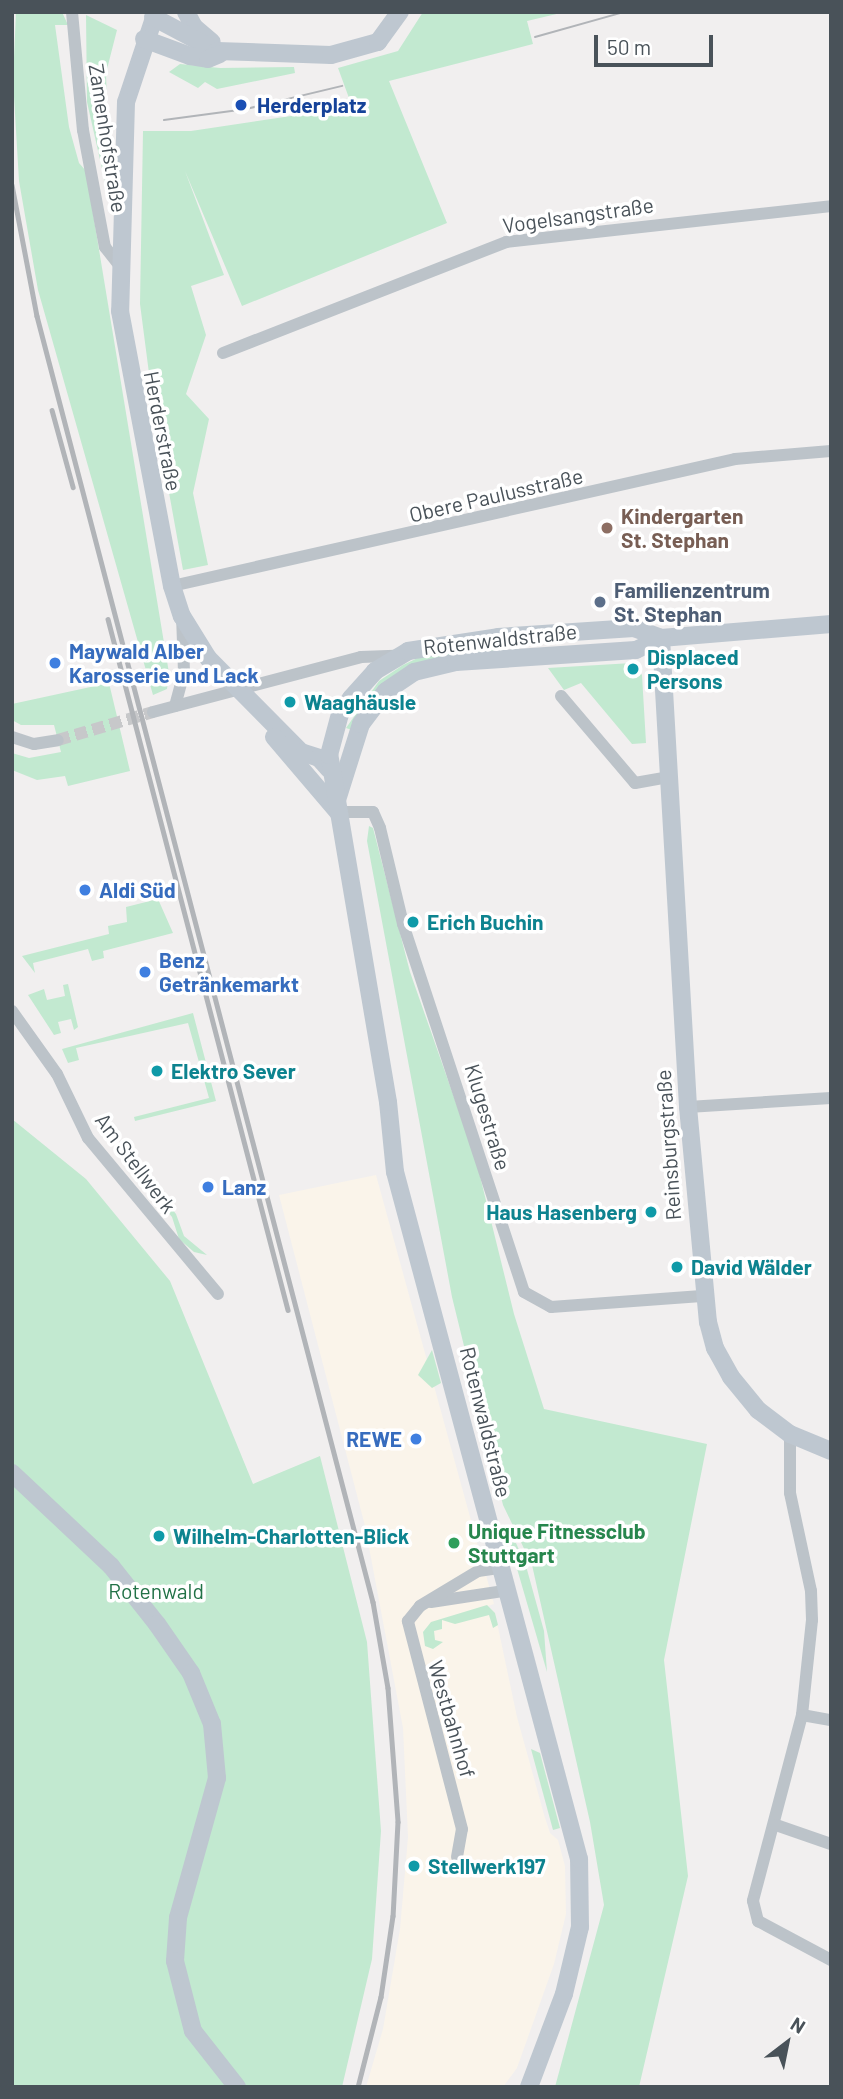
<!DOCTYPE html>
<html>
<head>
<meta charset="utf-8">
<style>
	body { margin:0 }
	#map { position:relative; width:843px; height:2099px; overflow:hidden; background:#f1efef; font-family:Barlow,sans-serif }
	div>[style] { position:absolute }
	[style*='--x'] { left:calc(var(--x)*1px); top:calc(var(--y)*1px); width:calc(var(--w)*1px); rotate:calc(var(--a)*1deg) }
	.commercial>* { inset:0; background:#faf4ea }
	.green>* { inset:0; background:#c2e9d0 }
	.street-tunnel>* { height:12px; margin-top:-6px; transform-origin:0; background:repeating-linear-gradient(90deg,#c7c8ca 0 12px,transparent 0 18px) }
	.street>* { height:12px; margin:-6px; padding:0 6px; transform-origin:6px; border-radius:6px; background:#bcc3c9 }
	.secondary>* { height:18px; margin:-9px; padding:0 9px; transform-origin:9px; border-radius:9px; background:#bec7d0 }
	.tram>* { height:2px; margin:-1px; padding:0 1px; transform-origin:1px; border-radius:1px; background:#b1b4b8 }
	.rail>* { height:4.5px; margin:-2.25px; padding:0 2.25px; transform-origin:2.25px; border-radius:2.25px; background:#b1b4b8 }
	.dots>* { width:19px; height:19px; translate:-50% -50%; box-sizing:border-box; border:4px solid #fff; border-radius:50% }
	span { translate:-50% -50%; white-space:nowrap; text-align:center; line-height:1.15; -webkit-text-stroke:7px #fff; paint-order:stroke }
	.transit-label { font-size:21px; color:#164399; font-weight:700 }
	.left { translate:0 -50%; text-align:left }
	.street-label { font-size:21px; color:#495259 }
	.education-label { font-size:21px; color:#785e54; font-weight:700 }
	.service-label { font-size:21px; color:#4e5e75; font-weight:700 }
	.shop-label { font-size:21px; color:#366cbe; font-weight:700 }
	.right { translate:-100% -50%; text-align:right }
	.culture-label { font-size:21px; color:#0d838f; font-weight:700 }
	.leisure-label { font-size:21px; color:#27864d; font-weight:700 }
	.park-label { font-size:21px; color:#227247 }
	.frame { position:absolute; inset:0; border:14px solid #495259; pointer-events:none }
	.north { position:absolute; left:752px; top:2008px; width:70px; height:70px; -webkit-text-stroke:5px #fff; paint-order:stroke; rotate:32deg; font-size:19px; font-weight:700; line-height:28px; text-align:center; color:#495259 }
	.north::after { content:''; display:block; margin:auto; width:24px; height:32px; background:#495259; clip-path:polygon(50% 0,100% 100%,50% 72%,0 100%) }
	.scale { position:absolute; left:594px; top:35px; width:119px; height:32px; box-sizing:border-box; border:4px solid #495259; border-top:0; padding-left:9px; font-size:21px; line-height:24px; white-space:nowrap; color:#495259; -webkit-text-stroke:5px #fff; paint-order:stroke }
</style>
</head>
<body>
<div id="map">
	<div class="commercial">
		<div style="clip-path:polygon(376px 1175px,494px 1604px,488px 1606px,495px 1613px,517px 1717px,545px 1818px,550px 1833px,558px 1840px,565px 1866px,566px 1914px,554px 1964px,517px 2068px,503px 2087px,366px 2087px,383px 2029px,400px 1929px,408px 1837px,403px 1728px,365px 1526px,279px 1195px)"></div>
	</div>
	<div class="green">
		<div style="clip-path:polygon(16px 12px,62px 12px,68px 25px,55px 25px,69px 127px,79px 163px,86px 171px,169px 673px,167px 689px,153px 695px,38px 290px,19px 181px,13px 80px)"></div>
		<div style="clip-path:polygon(423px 12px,565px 12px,527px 21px,533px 44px,389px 81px,447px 223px,242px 306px,185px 171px,224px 275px,191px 286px,206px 335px,186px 394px,209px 419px,193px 493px,208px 565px,183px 570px,153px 404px,140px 304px,143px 131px,191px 131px,311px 113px,349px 98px,338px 68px,398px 51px)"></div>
		<div style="clip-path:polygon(86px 15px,117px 30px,106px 73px,110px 204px,87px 102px)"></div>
		<div style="clip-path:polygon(180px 64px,220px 68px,294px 67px,295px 73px,217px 89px,205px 82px,198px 88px,169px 72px)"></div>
		<div style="clip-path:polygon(499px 646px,496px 650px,421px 662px,352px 730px,346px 728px,379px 681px,403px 665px,424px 655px)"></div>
		<div style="clip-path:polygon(632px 663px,642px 675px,646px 743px,632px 744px,581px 683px,564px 690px,548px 668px)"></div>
		<div style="clip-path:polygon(109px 683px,130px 771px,68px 786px,65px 776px,37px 780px,12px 770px,12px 753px,29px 758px,61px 752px,54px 725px,21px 725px,12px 720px,12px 704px)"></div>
		<div style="clip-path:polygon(369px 826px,373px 828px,410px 972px,476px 1160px,514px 1314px,544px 1409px,707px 1444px,664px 1660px,688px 1876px,639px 2087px,555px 2087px,604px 1905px,590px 1822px,532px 1565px,503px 1505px,452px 1297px,367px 841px)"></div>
		<div style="clip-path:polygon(158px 899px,173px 933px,103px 951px,104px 958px,92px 961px,88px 949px,33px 963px,35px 973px,22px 956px,109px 934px,108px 926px,127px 922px,126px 907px)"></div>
		<div style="clip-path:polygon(68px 984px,78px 1027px,74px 1030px,71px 1019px,58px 1022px,61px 1033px,54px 1035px,28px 995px,44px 989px,47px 1000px,65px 996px,63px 985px)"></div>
		<div style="clip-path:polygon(193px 1013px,216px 1101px,135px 1121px,134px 1117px,209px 1098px,188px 1023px,76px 1048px,79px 1060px,68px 1063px,62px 1049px)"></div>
		<div style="clip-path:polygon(12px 1119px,86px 1179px,170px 1281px,253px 1484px,320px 1456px,367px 1642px,381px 1831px,372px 1959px,342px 2087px,12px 2087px)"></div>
		<div style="clip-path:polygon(142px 1171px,176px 1214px,184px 1236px,207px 1255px,194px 1252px,179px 1239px,172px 1217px,135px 1173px)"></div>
		<div style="clip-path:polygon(432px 1350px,441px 1383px,432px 1388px,418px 1375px)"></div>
		<div style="clip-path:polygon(509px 1541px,516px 1543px,526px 1566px,544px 1631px,547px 1672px)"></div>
		<div style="clip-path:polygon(487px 1605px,495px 1613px,498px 1625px,493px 1628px,489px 1615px,455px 1624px,442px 1620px,442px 1629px,434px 1631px,435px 1640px,443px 1642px,433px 1649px,425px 1646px,423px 1632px,431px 1622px)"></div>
		<div style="clip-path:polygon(531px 1749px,540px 1753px,560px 1828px,553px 1830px)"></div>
	</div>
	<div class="street-tunnel">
		<div style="--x:58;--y:740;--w:99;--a:-16.4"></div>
	</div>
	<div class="street">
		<div style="--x:72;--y:12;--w:119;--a:84.7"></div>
		<div style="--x:83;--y:130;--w:119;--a:79.4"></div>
		<div style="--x:105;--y:247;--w:23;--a:52"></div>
		<div style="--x:223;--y:353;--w:304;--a:-21.4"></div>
		<div style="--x:506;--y:242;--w:327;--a:-6.3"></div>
		<div style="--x:172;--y:586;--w:577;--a:-12.71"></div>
		<div style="--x:735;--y:459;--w:96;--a:-4.8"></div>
		<div style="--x:561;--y:696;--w:114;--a:49.6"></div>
		<div style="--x:635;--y:783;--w:35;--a:-10"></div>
		<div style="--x:175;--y:706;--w:35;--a:-75"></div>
		<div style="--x:184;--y:672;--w:56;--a:-92"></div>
		<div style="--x:153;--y:712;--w:215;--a:-14.8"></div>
		<div style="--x:361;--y:657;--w:34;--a:-2"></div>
		<div style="--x:12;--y:737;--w:23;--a:18"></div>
		<div style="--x:34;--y:744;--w:24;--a:-9"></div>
		<div style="--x:338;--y:812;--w:35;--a:0"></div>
		<div style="--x:373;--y:812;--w:17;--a:66"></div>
		<div style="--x:380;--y:828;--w:99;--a:76.5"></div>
		<div style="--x:403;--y:924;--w:387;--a:71.8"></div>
		<div style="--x:524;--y:1292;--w:31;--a:29"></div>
		<div style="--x:551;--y:1307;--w:151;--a:-4.2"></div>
		<div style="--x:12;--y:1011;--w:77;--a:54.5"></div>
		<div style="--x:57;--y:1074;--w:71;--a:64.2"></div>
		<div style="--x:88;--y:1138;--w:203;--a:50.2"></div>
		<div style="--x:688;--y:1107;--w:143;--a:-3.6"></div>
		<div style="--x:790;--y:1434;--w:59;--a:90"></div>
		<div style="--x:790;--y:1493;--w:100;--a:77.9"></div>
		<div style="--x:811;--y:1591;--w:29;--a:88"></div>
		<div style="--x:812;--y:1620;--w:96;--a:96"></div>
		<div style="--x:802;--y:1715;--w:192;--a:104.8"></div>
		<div style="--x:753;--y:1901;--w:21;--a:76"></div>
		<div style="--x:758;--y:1921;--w:83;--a:28.1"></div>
		<div style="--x:431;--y:1602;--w:74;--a:-8.6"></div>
		<div style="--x:802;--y:1715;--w:29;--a:10"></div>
		<div style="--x:776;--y:1825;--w:58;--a:19.1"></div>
		<div style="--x:457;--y:1857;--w:28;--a:-80"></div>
		<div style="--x:462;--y:1829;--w:215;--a:-104.6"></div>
		<div style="--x:408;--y:1621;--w:19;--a:-51"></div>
		<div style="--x:420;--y:1606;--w:68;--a:-31.1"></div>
		<div style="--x:478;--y:1571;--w:21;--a:-8"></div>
	</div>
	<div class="secondary">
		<div style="--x:156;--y:12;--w:95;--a:108.4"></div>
		<div style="--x:126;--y:102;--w:209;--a:91.6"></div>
		<div style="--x:120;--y:311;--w:280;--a:79.3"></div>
		<div style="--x:172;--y:586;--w:32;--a:72"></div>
		<div style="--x:182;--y:616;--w:49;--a:58.2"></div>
		<div style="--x:208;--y:658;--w:132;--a:45.3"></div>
		<div style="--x:301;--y:752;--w:19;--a:18"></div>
		<div style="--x:319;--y:758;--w:15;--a:48"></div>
		<div style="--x:186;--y:12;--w:17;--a:62"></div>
		<div style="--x:194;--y:27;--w:23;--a:40"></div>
		<div style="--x:153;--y:17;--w:72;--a:28"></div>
		<div style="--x:217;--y:51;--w:114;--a:2"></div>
		<div style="--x:331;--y:55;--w:49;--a:-15.5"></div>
		<div style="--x:378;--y:42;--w:37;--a:-54"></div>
		<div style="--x:144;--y:39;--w:49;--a:20.3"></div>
		<div style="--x:190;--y:56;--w:18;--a:9"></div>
		<div style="--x:208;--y:59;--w:13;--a:-23"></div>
		<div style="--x:661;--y:638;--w:470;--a:86.7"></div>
		<div style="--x:688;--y:1107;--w:216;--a:84.7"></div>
		<div style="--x:708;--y:1322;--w:27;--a:75"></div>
		<div style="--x:715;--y:1348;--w:33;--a:61"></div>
		<div style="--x:731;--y:1377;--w:43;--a:50.7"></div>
		<div style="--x:758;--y:1410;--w:40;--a:37"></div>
		<div style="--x:790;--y:1434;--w:44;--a:22.5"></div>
		<div style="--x:274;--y:737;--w:99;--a:49.5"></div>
		<div style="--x:337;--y:800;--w:80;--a:-72.5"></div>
		<div style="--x:361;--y:724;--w:41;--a:-52.9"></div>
		<div style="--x:386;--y:691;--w:34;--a:-34"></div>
		<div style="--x:414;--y:672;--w:43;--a:-13.4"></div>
		<div style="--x:456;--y:662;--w:180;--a:-3.8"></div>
		<div style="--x:636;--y:650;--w:28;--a:-26"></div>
		<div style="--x:661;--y:638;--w:171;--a:-4.7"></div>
		<div style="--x:12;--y:1473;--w:136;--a:43.2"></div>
		<div style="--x:111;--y:1566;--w:74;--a:51.6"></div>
		<div style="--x:157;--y:1624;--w:60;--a:55.2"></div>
		<div style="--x:191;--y:1673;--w:55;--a:67.6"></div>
		<div style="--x:212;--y:1724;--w:54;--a:84.7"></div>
		<div style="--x:217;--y:1778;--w:145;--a:105.6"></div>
		<div style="--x:178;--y:1918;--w:43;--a:94"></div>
		<div style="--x:175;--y:1961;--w:72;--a:75.6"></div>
		<div style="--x:193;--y:2031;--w:71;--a:51.8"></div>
		<div style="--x:529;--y:2087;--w:99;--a:-69.4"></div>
		<div style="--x:564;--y:1994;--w:69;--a:-76.6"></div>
		<div style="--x:580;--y:1927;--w:68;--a:-90.8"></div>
		<div style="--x:579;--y:1859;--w:711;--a:-104.99"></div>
		<div style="--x:395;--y:1172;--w:70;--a:-95.7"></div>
		<div style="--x:388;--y:1102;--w:352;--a:-99.6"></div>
		<div style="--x:329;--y:755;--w:42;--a:-75"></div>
		<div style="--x:340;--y:714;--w:19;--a:-55"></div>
		<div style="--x:351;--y:698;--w:36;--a:-48"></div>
		<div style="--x:375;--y:671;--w:39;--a:-31"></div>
		<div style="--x:408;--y:651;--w:91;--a:-8.8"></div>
		<div style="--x:498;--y:637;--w:136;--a:-3.8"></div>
		<div style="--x:634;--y:628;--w:29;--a:20"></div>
	</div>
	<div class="tram">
		<div style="--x:535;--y:37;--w:92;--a:-15.7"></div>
		<div style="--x:164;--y:120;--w:83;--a:-7.6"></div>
		<div style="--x:246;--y:109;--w:99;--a:-13.5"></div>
	</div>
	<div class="rail">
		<div style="--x:12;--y:185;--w:133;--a:79.2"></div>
		<div style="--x:37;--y:316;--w:1329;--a:75.36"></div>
		<div style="--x:373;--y:1602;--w:87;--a:80.1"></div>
		<div style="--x:388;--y:1688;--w:134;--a:85.7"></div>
		<div style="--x:398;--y:1822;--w:94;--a:93"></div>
		<div style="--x:393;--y:1916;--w:82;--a:98.4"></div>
		<div style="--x:381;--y:1997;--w:93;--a:104.3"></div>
		<div style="--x:52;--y:410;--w:80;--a:74.7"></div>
		<div style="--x:108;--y:619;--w:714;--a:75.4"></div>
	</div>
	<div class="dots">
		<div style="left:241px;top:105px;background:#1a4fb4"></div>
		<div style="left:607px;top:528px;background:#8d6e63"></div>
		<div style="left:600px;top:602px;background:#5c6f8a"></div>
		<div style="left:55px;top:663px;background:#3f7fe0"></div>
		<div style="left:633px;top:669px;background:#0f9aa8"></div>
		<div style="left:290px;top:702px;background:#0f9aa8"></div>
		<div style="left:85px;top:890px;background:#3f7fe0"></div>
		<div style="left:413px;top:922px;background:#0f9aa8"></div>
		<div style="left:145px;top:972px;background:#3f7fe0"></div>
		<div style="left:157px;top:1071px;background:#0f9aa8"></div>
		<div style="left:208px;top:1187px;background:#3f7fe0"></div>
		<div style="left:651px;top:1212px;background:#0f9aa8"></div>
		<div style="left:677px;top:1267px;background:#0f9aa8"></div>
		<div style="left:416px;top:1439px;background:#3f7fe0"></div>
		<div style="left:159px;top:1536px;background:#0f9aa8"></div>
		<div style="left:454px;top:1543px;background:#2e9e5b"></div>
		<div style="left:414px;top:1866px;background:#0f9aa8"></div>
	</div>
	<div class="transit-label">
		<span class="left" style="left:257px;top:105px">Herderplatz</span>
	</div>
	<div class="street-label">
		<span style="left:108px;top:138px;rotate:81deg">Zamenhofstraße</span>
		<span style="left:578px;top:215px;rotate:-8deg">Vogelsangstraße</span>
		<span style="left:163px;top:431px;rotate:79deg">Herderstraße</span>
		<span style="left:496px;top:495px;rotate:-13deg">Obere Paulusstraße</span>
		<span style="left:500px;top:639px;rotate:-6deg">Rotenwaldstraße</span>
		<span style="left:488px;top:1117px;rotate:73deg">Klugestraße</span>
		<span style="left:668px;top:1145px;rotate:-94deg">Reinsburgstraße</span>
		<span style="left:136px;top:1163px;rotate:53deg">Am Stellwerk</span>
		<span style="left:486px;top:1422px;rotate:76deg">Rotenwaldstraße</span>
		<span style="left:452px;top:1719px;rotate:74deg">Westbahnhof</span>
	</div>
	<div class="education-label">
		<span class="left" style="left:621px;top:528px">Kindergarten<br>St. Stephan</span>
	</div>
	<div class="service-label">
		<span class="left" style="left:614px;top:602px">Familienzentrum<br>St. Stephan</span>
	</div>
	<div class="shop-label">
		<span class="left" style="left:69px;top:663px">Maywald Alber<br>Karosserie und Lack</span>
		<span class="left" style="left:99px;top:890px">Aldi Süd</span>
		<span class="left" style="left:159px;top:972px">Benz<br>Getränkemarkt</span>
		<span class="left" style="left:222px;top:1187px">Lanz</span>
		<span class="right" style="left:402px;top:1439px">REWE</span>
	</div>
	<div class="culture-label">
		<span class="left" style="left:647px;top:669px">Displaced<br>Persons</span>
		<span class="left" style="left:304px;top:702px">Waaghäusle</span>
		<span class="left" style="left:427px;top:922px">Erich Buchin</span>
		<span class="left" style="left:171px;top:1071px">Elektro Sever</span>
		<span class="right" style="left:637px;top:1212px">Haus Hasenberg</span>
		<span class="left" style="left:691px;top:1267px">David Wälder</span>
		<span class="left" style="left:173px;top:1536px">Wilhelm-Charlotten-Blick</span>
		<span class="left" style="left:428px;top:1866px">Stellwerk197</span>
	</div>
	<div class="leisure-label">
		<span class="left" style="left:468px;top:1543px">Unique Fitnessclub<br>Stuttgart</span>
	</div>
	<div class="park-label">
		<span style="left:156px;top:1591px">Rotenwald</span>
	</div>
	<div class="frame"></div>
	<div class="north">N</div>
	<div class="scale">50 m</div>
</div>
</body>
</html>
